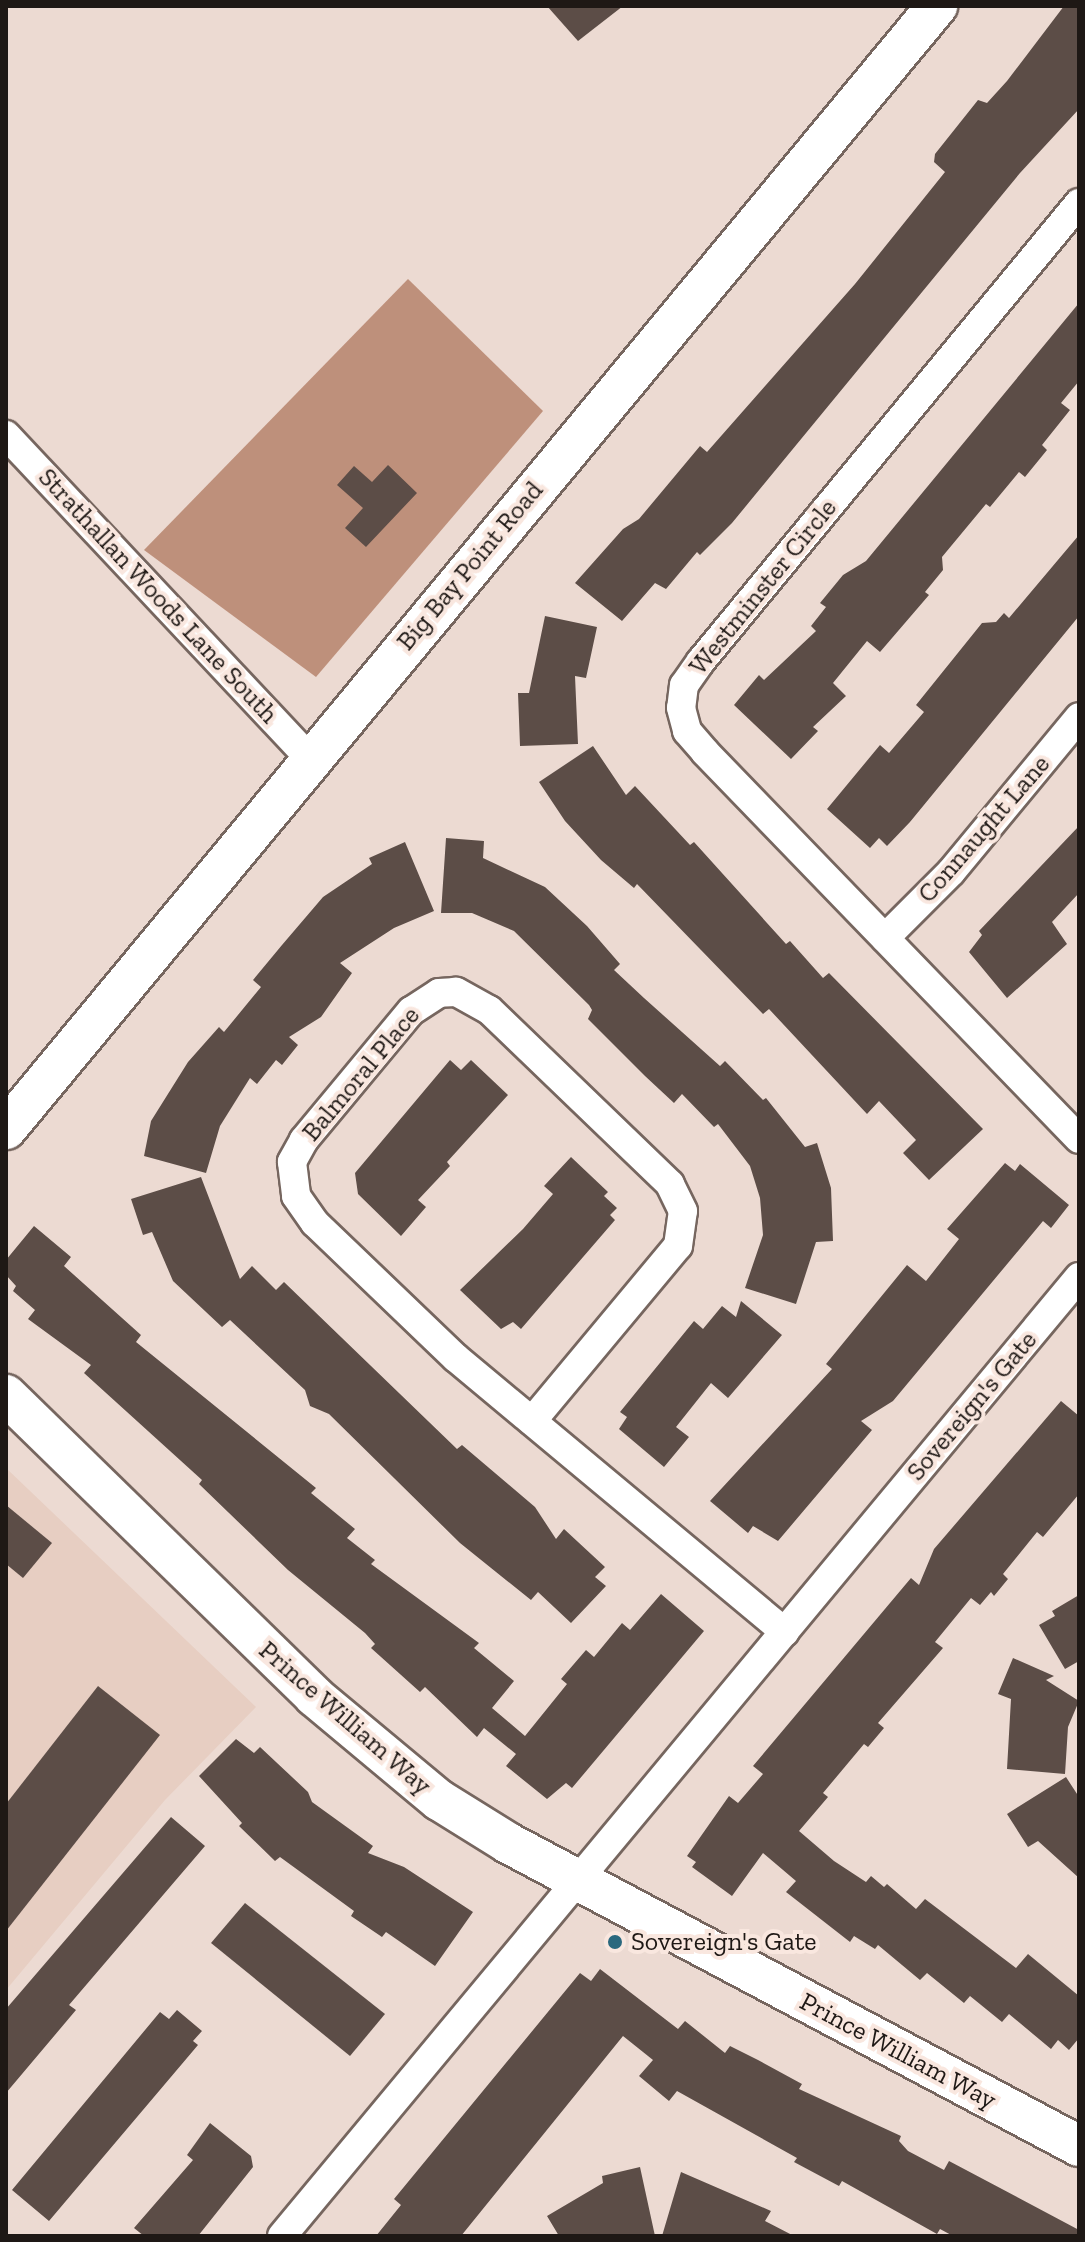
<!DOCTYPE html>
<html>
<head>
<meta charset="utf-8">
<style>
	body { margin:0 }
	#map { position:relative; width:1085px; height:2242px; overflow:hidden; background:#ecdad2; font-family:"Zilla Slab",serif }
	div>[style] { position:absolute }
	[style*='--x'] { left:calc(var(--x)*1px); top:calc(var(--y)*1px); width:calc(var(--w)*1px); rotate:calc(var(--a)*1deg) }
	.built>* { inset:0; background:#e7cec2 }
	.forest>* { inset:0; background:#be907b }
	.building>* { inset:0; background:#5c4d47 }
	.roads { filter:drop-shadow(2px 0 #76665f) drop-shadow(-2px 0 #76665f) drop-shadow(0 2px #76665f) drop-shadow(0 -2px #76665f) }
	.street>* { height:28px; margin:-14px; padding:0 14px; transform-origin:14px; border-radius:14px; background:#fff }
	.secondary>* { height:40px; margin:-20px; padding:0 20px; transform-origin:20px; border-radius:20px; background:#fff }
	.dots>* { width:22px; height:22px; translate:-50% -50%; box-sizing:border-box; border:4px solid #f9e7df; border-radius:50% }
	span { translate:-50% -50%; white-space:nowrap; text-align:center; line-height:1.15; -webkit-text-stroke:8px #f9e7df; paint-order:stroke }
	.street-label { font-size:26px; color:#1e1815 }
	.poi-label { font-size:26px; color:#1e1815 }
	.left { translate:0 -50%; text-align:left }
	.frame { position:absolute; inset:0; border:8px solid #1e1815; pointer-events:none }
</style>
</head>
<body>
<div id="map">
	<div class="built">
		<div style="clip-path:polygon(6px 1468px,256px 1707px,165px 1800px,6px 1990px)"></div>
	</div>
	<div class="forest">
		<div style="clip-path:polygon(408px 279px,543px 411px,316px 677px,144px 550px)"></div>
	</div>
	<div class="building">
		<div style="clip-path:polygon(547px 6px,623px 6px,578px 41px)"></div>
		<div style="clip-path:polygon(1064px 6px,1079px 6px,1079px 109px,1020px 173px,732px 523px,700px 555px,697px 552px,666px 589px,655px 583px,622px 621px,575px 583px,623px 529px,639px 519px,700px 446px,707px 452px,855px 284px,945px 172px,934px 162px,935px 154px,978px 100px,987px 103px,1007px 81px)"></div>
		<div style="clip-path:polygon(1079px 303px,1079px 381px,1061px 403px,1070px 410px,1042px 445px,1047px 450px,1025px 477px,1019px 472px,990px 507px,986px 504px,942px 557px,943px 570px,925px 592px,929px 595px,880px 652px,867px 641px,833px 683px,846px 696px,813px 727px,818px 731px,791px 759px,734px 705px,759px 675px,764px 680px,816px 631px,811px 626px,826px 607px,820px 603px,843px 575px,866px 561px)"></div>
		<div style="clip-path:polygon(388px 465px,417px 493px,366px 547px,345px 528px,363px 508px,337px 485px,354px 466px,372px 482px)"></div>
		<div style="clip-path:polygon(1079px 535px,1079px 616px,910px 822px,887px 846px,879px 838px,870px 848px,827px 809px,880px 745px,889px 753px,924px 712px,916px 705px,982px 623px,996px 622px,1004px 613px,1009px 618px)"></div>
		<div style="clip-path:polygon(545px 616px,597px 627px,586px 678px,575px 676px,578px 744px,520px 746px,518px 693px,529px 693px)"></div>
		<div style="clip-path:polygon(593px 746px,626px 795px,635px 786px,690px 845px,694px 842px,786px 944px,790px 941px,823px 978px,829px 973px,983px 1129px,929px 1180px,903px 1153px,916px 1140px,879px 1101px,867px 1114px,769px 1009px,763px 1014px,637px 884px,634px 888px,601px 860px,565px 821px,539px 782px)"></div>
		<div style="clip-path:polygon(1079px 826px,1079px 893px,1052px 922px,1067px 944px,1007px 998px,969px 952px,982px 935px,979px 931px)"></div>
		<div style="clip-path:polygon(446px 838px,484px 841px,483px 858px,545px 887px,587px 926px,620px 964px,614px 970px,644px 998px,720px 1066px,725px 1061px,763px 1100px,766px 1098px,805px 1147px,817px 1143px,831px 1188px,833px 1241px,816px 1242px,796px 1304px,745px 1288px,763px 1235px,760px 1198px,750px 1166px,718px 1124px,714px 1127px,682px 1094px,674px 1103px,645px 1076px,588px 1019px,592px 1010px,589px 1005px,514px 931px,472px 913px,441px 913px)"></div>
		<div style="clip-path:polygon(405px 842px,434px 911px,394px 928px,340px 963px,352px 973px,321px 1017px,289px 1037px,298px 1045px,282px 1065px,276px 1060px,257px 1084px,250px 1078px,220px 1126px,206px 1173px,144px 1156px,151px 1121px,188px 1062px,219px 1027px,224px 1032px,261px 987px,253px 980px,282px 945px,323px 897px,372px 864px,369px 858px)"></div>
		<div style="clip-path:polygon(450px 1060px,461px 1070px,471px 1060px,508px 1095px,447px 1162px,450px 1166px,418px 1200px,426px 1207px,401px 1236px,358px 1194px,355px 1173px)"></div>
		<div style="clip-path:polygon(571px 1157px,608px 1192px,604px 1196px,617px 1208px,610px 1215px,615px 1220px,521px 1329px,513px 1322px,501px 1329px,460px 1290px,523px 1229px,553px 1194px,544px 1186px)"></div>
		<div style="clip-path:polygon(1005px 1163px,1015px 1171px,1020px 1164px,1069px 1205px,1051px 1228px,1043px 1221px,893px 1401px,861px 1421px,872px 1430px,778px 1541px,753px 1526px,748px 1533px,710px 1501px,832px 1369px,826px 1364px,907px 1265px,926px 1281px,959px 1239px,947px 1229px)"></div>
		<div style="clip-path:polygon(201px 1177px,240px 1279px,252px 1266px,276px 1290px,284px 1282px,457px 1449px,462px 1445px,535px 1507px,556px 1539px,564px 1529px,605px 1567px,595px 1577px,606px 1586px,571px 1623px,538px 1592px,531px 1600px,460px 1543px,329px 1414px,310px 1406px,305px 1390px,230px 1320px,222px 1327px,173px 1281px,152px 1232px,143px 1235px,131px 1199px)"></div>
		<div style="clip-path:polygon(34px 1226px,71px 1257px,64px 1266px,141px 1335px,136px 1342px,316px 1488px,311px 1493px,355px 1529px,347px 1538px,375px 1560px,371px 1564px,479px 1643px,474px 1648px,514px 1681px,492px 1708px,525px 1736px,567px 1684px,561px 1679px,586px 1650px,594px 1657px,622px 1623px,630px 1630px,661px 1594px,704px 1631px,572px 1788px,566px 1783px,547px 1799px,506px 1766px,516px 1754px,484px 1728px,477px 1737px,425px 1687px,420px 1692px,371px 1648px,375px 1644px,365px 1633px,288px 1570px,199px 1484px,202px 1480px,84px 1373px,91px 1365px,28px 1319px,35px 1310px,13px 1291px,16px 1286px,6px 1275px,6px 1260px)"></div>
		<div style="clip-path:polygon(741px 1301px,782px 1335px,728px 1398px,711px 1383px,676px 1427px,689px 1437px,664px 1467px,619px 1429px,627px 1417px,620px 1412px,694px 1321px,703px 1329px,722px 1306px,736px 1317px)"></div>
		<div style="clip-path:polygon(1061px 1401px,1079px 1416px,1079px 1494px,1043px 1537px,1037px 1532px,1003px 1574px,1008px 1579px,994px 1596px,991px 1592px,980px 1605px,971px 1598px,935px 1642px,943px 1648px,878px 1723px,884px 1728px,868px 1747px,864px 1744px,823px 1793px,828px 1797px,799px 1831px,834px 1861px,866px 1882px,871px 1876px,884px 1887px,887px 1884px,916px 1909px,925px 1899px,1016px 1968px,1028px 1954px,1079px 1996px,1079px 2038px,1069px 2050px,1058px 2040px,1051px 2049px,1009px 2014px,1002px 2022px,970px 1996px,964px 2003px,927px 1973px,920px 1980px,878px 1945px,875px 1949px,854px 1936px,850px 1942px,786px 1892px,796px 1881px,763px 1853px,732px 1896px,692px 1867px,696px 1862px,687px 1856px,729px 1796px,738px 1803px,763px 1774px,753px 1766px,911px 1578px,919px 1585px,934px 1549px)"></div>
		<div style="clip-path:polygon(6px 1505px,52px 1543px,23px 1578px,6px 1564px)"></div>
		<div style="clip-path:polygon(1079px 1595px,1079px 1661px,1065px 1669px,1039px 1625px,1055px 1616px,1052px 1611px)"></div>
		<div style="clip-path:polygon(1013px 1658px,1054px 1676px,1046px 1680px,1079px 1701px,1068px 1727px,1065px 1774px,1007px 1769px,1011px 1699px,998px 1694px)"></div>
		<div style="clip-path:polygon(98px 1686px,160px 1735px,6px 1931px,6px 1804px)"></div>
		<div style="clip-path:polygon(236px 1739px,254px 1753px,260px 1747px,308px 1792px,312px 1802px,373px 1846px,368px 1853px,404px 1867px,473px 1912px,435px 1966px,386px 1932px,382px 1937px,351px 1916px,354px 1911px,280px 1857px,275px 1861px,239px 1826px,242px 1823px,199px 1776px)"></div>
		<div style="clip-path:polygon(1066px 1777px,1079px 1797px,1079px 1878px,1038px 1841px,1028px 1847px,1007px 1814px)"></div>
		<div style="clip-path:polygon(171px 1817px,205px 1846px,69px 2005px,76px 2010px,6px 2093px,6px 2009px)"></div>
		<div style="clip-path:polygon(245px 1903px,385px 2014px,350px 2056px,211px 1943px)"></div>
		<div style="clip-path:polygon(600px 1969px,678px 2029px,685px 2021px,725px 2053px,730px 2046px,758px 2060px,802px 2084px,799px 2089px,901px 2136px,899px 2141px,908px 2151px,944px 2170px,949px 2161px,1079px 2230px,1079px 2236px,953px 2236px,940px 2229px,937px 2234px,842px 2181px,839px 2186px,794px 2162px,797px 2158px,677px 2091px,669px 2101px,639px 2076px,653px 2060px,623px 2036px,461px 2236px,376px 2236px,401px 2205px,394px 2199px,580px 1973px,591px 1981px)"></div>
		<div style="clip-path:polygon(177px 2010px,202px 2031px,193px 2041px,198px 2045px,49px 2221px,12px 2190px,160px 2012px,169px 2019px)"></div>
		<div style="clip-path:polygon(210px 2123px,251px 2156px,253px 2167px,198px 2236px,144px 2236px,134px 2228px,193px 2160px,187px 2155px)"></div>
		<div style="clip-path:polygon(640px 2167px,655px 2236px,559px 2236px,547px 2216px,603px 2183px,602px 2176px)"></div>
		<div style="clip-path:polygon(681px 2172px,771px 2211px,765px 2221px,794px 2236px,662px 2236px)"></div>
	</div>
	<div class="roads">
		<div class="street">
			<div style="--x:1079;--y:203;--w:594;--a:129.53"></div>
			<div style="--x:701;--y:661;--w:29;--a:125"></div>
			<div style="--x:684;--y:685;--w:23;--a:97"></div>
			<div style="--x:681;--y:708;--w:24;--a:75"></div>
			<div style="--x:687;--y:731;--w:28;--a:49"></div>
			<div style="--x:705;--y:752;--w:538;--a:45.98"></div>
			<div style="--x:6;--y:435;--w:443;--a:46.8"></div>
			<div style="--x:885;--y:938;--w:93;--a:-45"></div>
			<div style="--x:951;--y:872;--w:201;--a:-50.4"></div>
			<div style="--x:532;--y:1421;--w:228;--a:-50.2"></div>
			<div style="--x:678;--y:1246;--w:35;--a:-82"></div>
			<div style="--x:683;--y:1211;--w:30;--a:-116"></div>
			<div style="--x:670;--y:1184;--w:251;--a:-136.1"></div>
			<div style="--x:489;--y:1010;--w:38;--a:-151"></div>
			<div style="--x:456;--y:992;--w:17;--a:177"></div>
			<div style="--x:439;--y:993;--w:33;--a:147"></div>
			<div style="--x:411;--y:1011;--w:168;--a:129.7"></div>
			<div style="--x:304;--y:1140;--w:25;--a:119"></div>
			<div style="--x:292;--y:1162;--w:34;--a:83"></div>
			<div style="--x:296;--y:1196;--w:33;--a:55"></div>
			<div style="--x:315;--y:1223;--w:195;--a:43.8"></div>
			<div style="--x:456;--y:1358;--w:428;--a:39.8"></div>
			<div style="--x:282;--y:2236;--w:1247;--a:-50.27"></div>
		</div>
		<div class="secondary">
			<div style="--x:6;--y:1129;--w:1459;--a:-50.34"></div>
			<div style="--x:6;--y:1395;--w:431;--a:44.3"></div>
			<div style="--x:314;--y:1696;--w:163;--a:39.8"></div>
			<div style="--x:439;--y:1800;--w:81;--a:31.9"></div>
			<div style="--x:508;--y:1843;--w:646;--a:27.95"></div>
		</div>
	</div>
	<div class="dots">
		<div style="left:615px;top:1942px;background:#2a687e"></div>
	</div>
	<div class="street-label">
		<span style="left:470px;top:566px;rotate:-50deg">Big Bay Point Road</span>
		<span style="left:763px;top:587px;rotate:-51deg">Westminster Circle</span>
		<span style="left:158px;top:596px;rotate:47deg">Strathallan Woods Lane South</span>
		<span style="left:984px;top:829px;rotate:-49deg">Connaught Lane</span>
		<span style="left:361px;top:1074px;rotate:-50deg">Balmoral Place</span>
		<span style="left:972px;top:1406px;rotate:-50deg">Sovereign's Gate</span>
		<span style="left:345px;top:1718px;rotate:41deg">Prince William Way</span>
		<span style="left:898px;top:2051px;rotate:28deg">Prince William Way</span>
	</div>
	<div class="poi-label">
		<span class="left" style="left:631px;top:1942px">Sovereign's Gate</span>
	</div>
	<div class="frame"></div>
</div>
</body>
</html>
